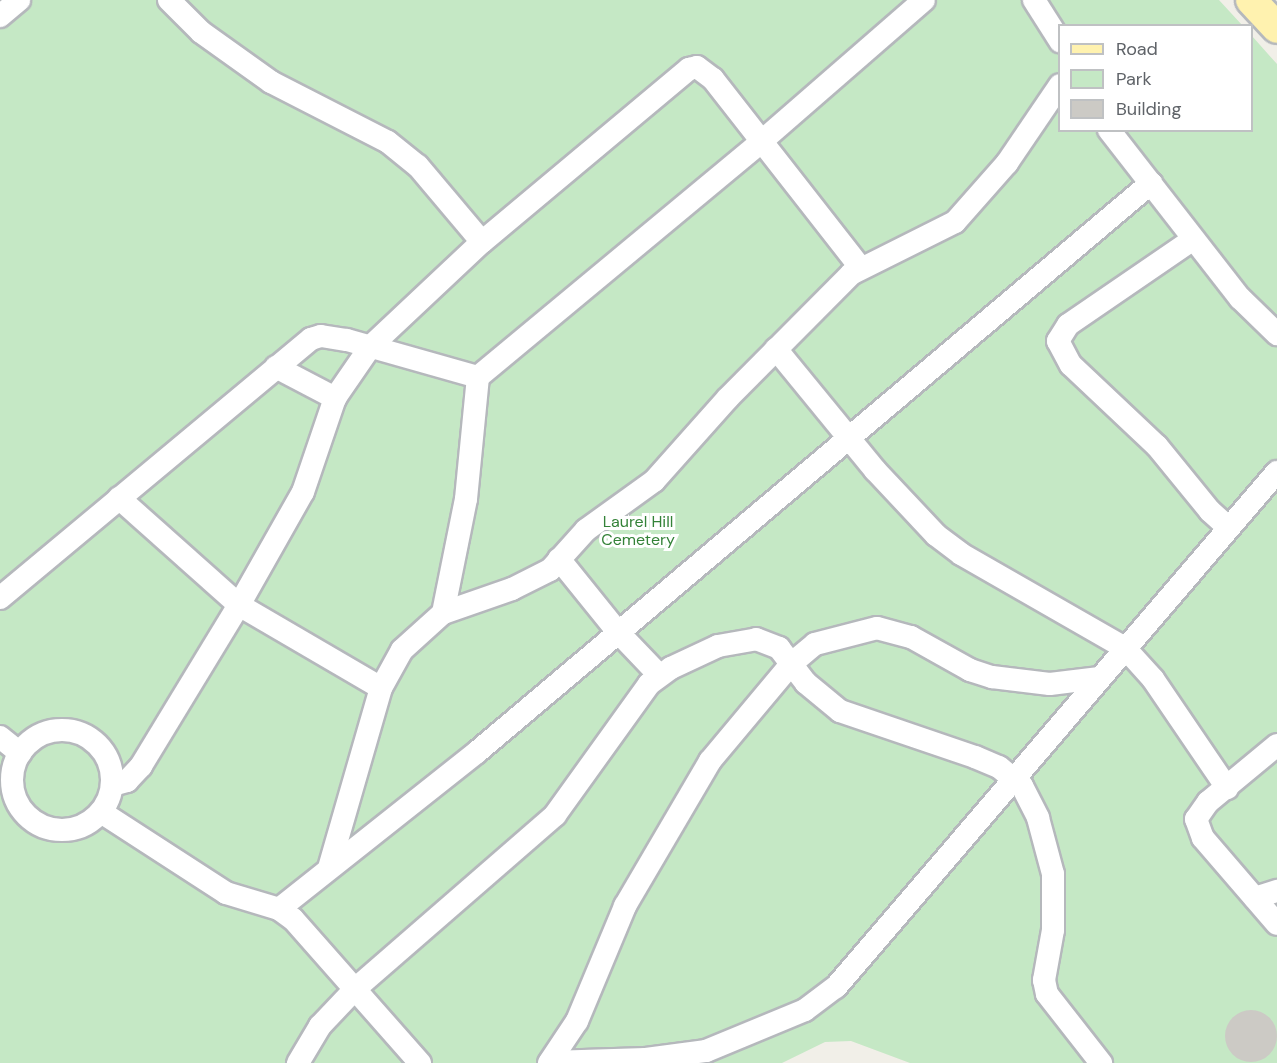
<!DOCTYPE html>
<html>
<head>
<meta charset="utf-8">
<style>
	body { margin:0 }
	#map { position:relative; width:1277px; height:1063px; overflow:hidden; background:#f1efe8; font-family:"DM Sans",sans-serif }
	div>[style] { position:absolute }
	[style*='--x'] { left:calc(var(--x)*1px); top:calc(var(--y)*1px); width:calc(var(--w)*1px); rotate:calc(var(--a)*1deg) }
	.green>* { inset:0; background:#c5e8c5 }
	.building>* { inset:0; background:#cccac5 }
	.round { border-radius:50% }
	.roads { filter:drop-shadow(2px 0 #b5b8bc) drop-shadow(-2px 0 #b5b8bc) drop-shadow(0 2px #b5b8bc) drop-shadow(0 -2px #b5b8bc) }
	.minor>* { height:22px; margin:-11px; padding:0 11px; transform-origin:11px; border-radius:11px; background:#fff }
	.minor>.ring { margin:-11px; padding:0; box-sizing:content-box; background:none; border:22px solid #fff; border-radius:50% }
	.major>* { height:30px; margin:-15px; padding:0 15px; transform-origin:15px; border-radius:15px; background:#fff2af }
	span { translate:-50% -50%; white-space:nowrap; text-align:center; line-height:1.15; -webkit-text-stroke:6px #fff; paint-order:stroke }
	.park-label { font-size:16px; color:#348238 }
	.legend { position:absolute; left:1058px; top:24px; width:195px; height:108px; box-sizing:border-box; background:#fff; border:2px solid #bfc1c3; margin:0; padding:8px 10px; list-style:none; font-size:18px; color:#5f6368 }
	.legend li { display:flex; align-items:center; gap:12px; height:30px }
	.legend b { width:30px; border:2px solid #bfc1c3 }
</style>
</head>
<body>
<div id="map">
	<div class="green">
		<div style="clip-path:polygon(0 0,1219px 0,1242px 25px,1060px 26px,1060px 130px,1252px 130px,1252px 36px,1277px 64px,1277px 1063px,910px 1063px,851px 1041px,825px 1042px,782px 1063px,0 1063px)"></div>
	</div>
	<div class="building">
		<div class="round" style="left:1225px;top:1010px;width:52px;height:52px"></div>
	</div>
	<div class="roads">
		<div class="minor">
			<div style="--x:169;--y:0;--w:45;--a:45"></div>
			<div style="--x:201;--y:32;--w:86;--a:35.5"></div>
			<div style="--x:271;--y:82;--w:131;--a:27.1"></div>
			<div style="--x:388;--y:142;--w:38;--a:39"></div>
			<div style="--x:418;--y:166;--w:99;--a:49.9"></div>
			<div style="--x:1034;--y:0;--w:49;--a:57.6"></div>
			<div style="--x:0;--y:16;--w:25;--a:-40"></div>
			<div style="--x:1109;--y:130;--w:213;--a:52.1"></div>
			<div style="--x:1240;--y:298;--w:52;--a:44.2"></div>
			<div style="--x:1192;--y:240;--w:150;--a:145.6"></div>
			<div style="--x:1068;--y:325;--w:19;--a:122"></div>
			<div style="--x:1058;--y:341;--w:27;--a:62"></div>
			<div style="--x:1071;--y:365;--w:118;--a:43.3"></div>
			<div style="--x:1157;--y:446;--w:84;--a:50.8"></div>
			<div style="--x:1210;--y:511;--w:25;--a:42"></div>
			<div style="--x:776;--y:349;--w:156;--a:50.7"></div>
			<div style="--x:875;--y:470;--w:89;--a:46.8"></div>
			<div style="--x:936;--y:535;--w:31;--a:37"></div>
			<div style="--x:961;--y:554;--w:189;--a:29.8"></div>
			<div style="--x:1125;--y:648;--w:42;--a:47.9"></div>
			<div style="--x:1153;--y:679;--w:132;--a:55.8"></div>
			<div style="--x:276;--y:367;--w:67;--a:27.7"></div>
			<div style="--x:119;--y:498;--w:161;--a:41.7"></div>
			<div style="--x:239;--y:605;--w:164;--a:30.3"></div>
			<div style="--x:559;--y:559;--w:92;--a:51.1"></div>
			<div style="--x:617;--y:631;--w:61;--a:46.3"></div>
			<div style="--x:0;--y:598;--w:405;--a:-39.8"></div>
			<div style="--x:311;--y:339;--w:10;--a:-17"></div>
			<div style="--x:321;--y:336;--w:26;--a:9"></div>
			<div style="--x:347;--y:340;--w:136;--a:15.8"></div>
			<div style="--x:443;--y:613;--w:116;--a:-78.6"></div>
			<div style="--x:466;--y:499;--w:123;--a:-84.4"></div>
			<div style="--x:478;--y:377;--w:371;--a:-39.7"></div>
			<div style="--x:763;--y:140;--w:213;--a:-41"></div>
			<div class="ring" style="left:12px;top:730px;width:78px;height:78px"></div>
			<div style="--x:0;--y:737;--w:26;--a:39"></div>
			<div style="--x:1277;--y:745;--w:89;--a:140.4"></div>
			<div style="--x:1208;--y:802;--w:21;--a:125"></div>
			<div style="--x:1196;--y:819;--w:20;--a:70"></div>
			<div style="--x:1203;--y:838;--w:113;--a:49.3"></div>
			<div style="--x:112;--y:785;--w:16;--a:-15"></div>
			<div style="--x:127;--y:781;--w:21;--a:-47"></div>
			<div style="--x:141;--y:766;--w:188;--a:-58.7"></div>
			<div style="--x:239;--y:605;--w:130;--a:-60.5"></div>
			<div style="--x:303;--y:492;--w:99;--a:-71.2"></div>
			<div style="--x:335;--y:398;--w:62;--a:-55.5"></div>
			<div style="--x:370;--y:347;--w:154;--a:-43.2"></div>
			<div style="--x:482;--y:242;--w:270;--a:-39.9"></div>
			<div style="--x:689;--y:69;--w:8;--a:-14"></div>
			<div style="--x:697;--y:67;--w:20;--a:37"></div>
			<div style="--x:713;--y:79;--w:239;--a:52"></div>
			<div style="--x:101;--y:812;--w:149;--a:32.9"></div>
			<div style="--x:226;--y:893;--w:55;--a:16.8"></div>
			<div style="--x:279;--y:909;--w:17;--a:36"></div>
			<div style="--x:293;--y:919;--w:192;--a:48.6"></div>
			<div style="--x:329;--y:868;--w:187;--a:-73.9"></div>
			<div style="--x:381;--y:688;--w:43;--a:-61.1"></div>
			<div style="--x:402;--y:650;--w:55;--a:-42.1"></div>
			<div style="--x:443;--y:613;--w:73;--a:-19.2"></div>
			<div style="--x:512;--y:589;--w:42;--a:-26.6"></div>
			<div style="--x:550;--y:570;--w:54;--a:-48"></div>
			<div style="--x:586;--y:530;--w:84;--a:-35.8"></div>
			<div style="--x:654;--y:481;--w:111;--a:-48.3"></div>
			<div style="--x:728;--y:398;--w:175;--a:-45.2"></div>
			<div style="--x:851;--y:274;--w:116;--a:-26.6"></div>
			<div style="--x:955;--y:222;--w:79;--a:-48.6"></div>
			<div style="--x:1007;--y:163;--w:94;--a:-55.8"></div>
			<div style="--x:1255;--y:898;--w:23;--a:-18"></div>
			<div style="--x:279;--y:909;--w:253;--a:-38.4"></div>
			<div style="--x:477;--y:752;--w:882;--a:-40.17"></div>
			<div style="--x:550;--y:1062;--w:96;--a:-1.8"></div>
			<div style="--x:646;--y:1059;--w:61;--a:-7.6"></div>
			<div style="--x:706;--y:1051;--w:107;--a:-22.5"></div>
			<div style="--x:805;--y:1010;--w:39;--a:-37"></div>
			<div style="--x:836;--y:987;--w:678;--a:-49.43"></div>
			<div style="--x:298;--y:1063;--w:43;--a:-59.3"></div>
			<div style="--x:320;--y:1026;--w:51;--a:-46.6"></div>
			<div style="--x:355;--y:989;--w:265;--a:-41"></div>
			<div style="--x:555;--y:815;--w:161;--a:-54.3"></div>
			<div style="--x:649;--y:684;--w:27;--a:-36"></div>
			<div style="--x:671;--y:668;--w:52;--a:-25.1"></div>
			<div style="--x:718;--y:646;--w:39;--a:-10"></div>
			<div style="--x:756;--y:639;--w:25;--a:21"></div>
			<div style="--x:779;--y:648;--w:44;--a:52.4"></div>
			<div style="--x:806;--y:683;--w:44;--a:39.5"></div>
			<div style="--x:840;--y:711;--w:143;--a:18.8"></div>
			<div style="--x:975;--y:757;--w:26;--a:23"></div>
			<div style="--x:999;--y:767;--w:30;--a:40"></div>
			<div style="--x:1022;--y:786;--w:36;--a:63"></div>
			<div style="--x:1038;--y:818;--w:58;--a:75"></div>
			<div style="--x:1053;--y:874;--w:56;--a:90"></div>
			<div style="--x:1053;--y:930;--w:51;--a:100.2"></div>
			<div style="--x:1044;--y:980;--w:14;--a:78"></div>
			<div style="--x:1047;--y:994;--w:88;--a:52"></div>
			<div style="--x:549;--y:1063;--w:50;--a:-56.3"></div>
			<div style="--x:577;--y:1021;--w:125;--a:-67.3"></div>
			<div style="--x:625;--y:906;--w:168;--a:-59.6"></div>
			<div style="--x:710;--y:761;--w:126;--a:-50.1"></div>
			<div style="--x:791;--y:664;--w:31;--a:-40"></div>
			<div style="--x:815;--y:644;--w:64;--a:-14.5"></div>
			<div style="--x:877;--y:628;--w:35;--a:15"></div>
			<div style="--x:911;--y:637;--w:68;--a:29.2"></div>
			<div style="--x:970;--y:670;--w:23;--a:18"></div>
			<div style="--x:992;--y:677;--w:58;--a:6.9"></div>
			<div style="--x:1050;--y:684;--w:48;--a:-7.1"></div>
		</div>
		<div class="major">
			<div style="--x:1251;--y:0;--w:38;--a:47"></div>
		</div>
	</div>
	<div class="park-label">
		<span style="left:638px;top:531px">Laurel Hill<br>Cemetery</span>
	</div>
	<ul class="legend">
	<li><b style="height:8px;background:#fff2af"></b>Road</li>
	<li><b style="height:16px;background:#c5e8c5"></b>Park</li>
	<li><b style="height:16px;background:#cccac5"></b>Building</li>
	</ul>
</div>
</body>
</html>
